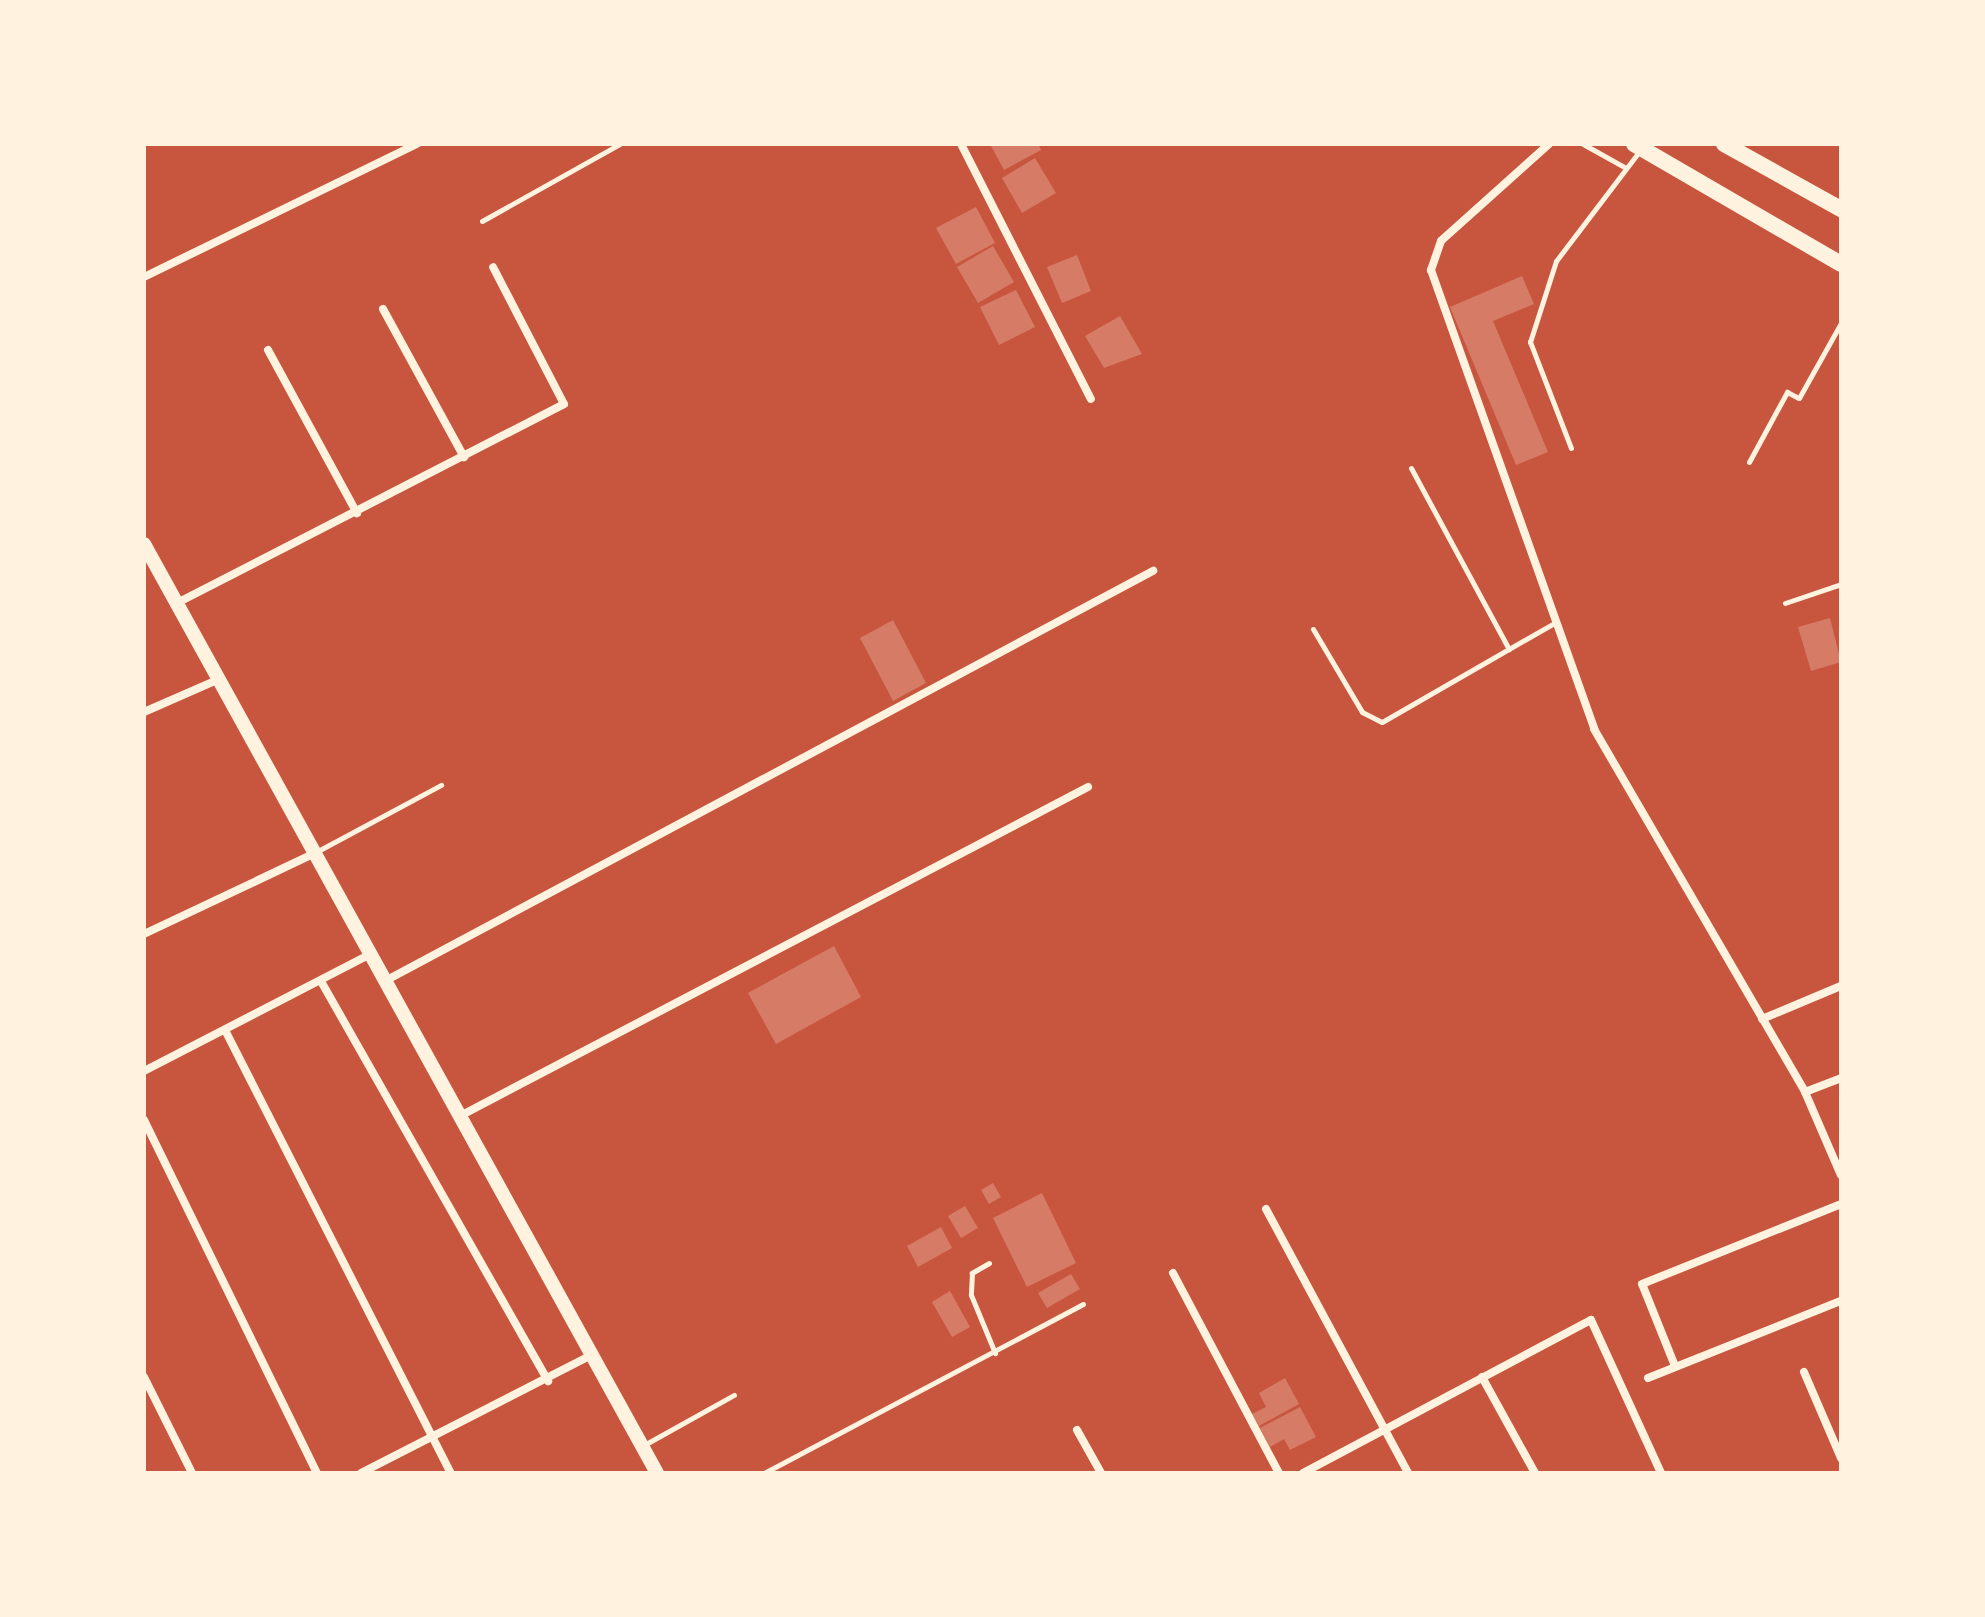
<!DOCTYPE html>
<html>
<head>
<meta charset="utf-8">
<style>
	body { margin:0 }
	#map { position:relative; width:1985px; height:1617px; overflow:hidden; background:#c8553d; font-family:"Open Sans",sans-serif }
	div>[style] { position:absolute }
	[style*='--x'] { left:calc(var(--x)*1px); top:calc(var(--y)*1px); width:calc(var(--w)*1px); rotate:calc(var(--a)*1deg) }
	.building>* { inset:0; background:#d67c66 }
	.service>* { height:5px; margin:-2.5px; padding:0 2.5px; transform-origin:2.5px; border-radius:2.5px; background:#fff3e0 }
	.minor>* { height:8px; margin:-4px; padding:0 4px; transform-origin:4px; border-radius:4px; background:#fff3e0 }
	.tertiary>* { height:14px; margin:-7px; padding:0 7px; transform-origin:7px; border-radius:7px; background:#fff3e0 }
	.primary>* { height:16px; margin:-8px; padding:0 8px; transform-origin:8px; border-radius:8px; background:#fff3e0 }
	span { translate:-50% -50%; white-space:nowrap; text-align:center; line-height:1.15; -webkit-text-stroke:8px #fff3e0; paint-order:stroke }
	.frame { position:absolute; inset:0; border:146px solid #fff3e0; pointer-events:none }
</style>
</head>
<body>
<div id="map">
	<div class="building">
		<div style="clip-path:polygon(990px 144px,1038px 144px,1041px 150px,1004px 170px)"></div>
		<div style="clip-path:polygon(1035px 158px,1056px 193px,1022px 213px,1002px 178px)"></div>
		<div style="clip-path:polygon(976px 207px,995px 243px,956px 264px,936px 228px)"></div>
		<div style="clip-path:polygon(993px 246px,1014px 282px,978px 303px,957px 267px)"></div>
		<div style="clip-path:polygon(1077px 255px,1091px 291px,1062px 303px,1047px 267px)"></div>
		<div style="clip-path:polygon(1522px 276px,1534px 304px,1493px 321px,1548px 452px,1516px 465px,1450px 307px)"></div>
		<div style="clip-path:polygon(1016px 290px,1035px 327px,999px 345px,980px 307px)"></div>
		<div style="clip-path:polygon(1120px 316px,1142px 354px,1104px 368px,1085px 336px)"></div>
		<div style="clip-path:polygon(1830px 618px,1841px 662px,1811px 671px,1798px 627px)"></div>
		<div style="clip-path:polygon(893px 620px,926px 683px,893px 701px,860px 638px)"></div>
		<div style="clip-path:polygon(834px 946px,861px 997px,776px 1044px,748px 993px)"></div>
		<div style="clip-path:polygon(993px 1183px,1001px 1197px,989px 1204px,981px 1190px)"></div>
		<div style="clip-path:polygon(1042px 1193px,1076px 1263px,1027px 1287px,993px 1218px)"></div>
		<div style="clip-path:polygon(965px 1206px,978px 1228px,961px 1238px,948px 1216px)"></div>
		<div style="clip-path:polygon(941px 1227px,952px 1248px,918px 1267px,907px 1246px)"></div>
		<div style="clip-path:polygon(1071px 1274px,1080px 1289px,1047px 1308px,1038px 1293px)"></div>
		<div style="clip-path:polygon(950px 1291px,970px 1327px,952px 1337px,932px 1302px)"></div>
		<div style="clip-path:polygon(1285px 1378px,1299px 1404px,1259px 1426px,1252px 1414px,1266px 1407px,1259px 1393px)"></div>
		<div style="clip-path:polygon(1300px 1407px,1316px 1437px,1290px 1450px,1284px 1439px,1270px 1447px,1260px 1428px)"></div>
	</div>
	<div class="service">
		<div style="--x:1583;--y:144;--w:49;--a:29.2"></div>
		<div style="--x:482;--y:221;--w:158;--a:-29.2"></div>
		<div style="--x:1571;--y:448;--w:114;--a:-111.1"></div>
		<div style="--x:1530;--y:342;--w:85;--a:-72.2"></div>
		<div style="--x:1556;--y:261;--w:141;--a:-52.8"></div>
		<div style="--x:1749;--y:462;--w:80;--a:-61.5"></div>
		<div style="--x:1787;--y:392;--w:13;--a:27"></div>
		<div style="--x:1799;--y:398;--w:86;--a:-60.8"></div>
		<div style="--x:1411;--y:468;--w:206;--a:61.6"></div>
		<div style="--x:1785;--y:603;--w:59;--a:-18.7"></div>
		<div style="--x:1313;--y:629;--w:96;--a:59.4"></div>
		<div style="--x:1362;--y:712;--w:22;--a:27"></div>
		<div style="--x:1382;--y:722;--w:201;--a:-29.9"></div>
		<div style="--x:316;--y:852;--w:142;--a:-28.2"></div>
		<div style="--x:989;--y:1263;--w:20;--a:150"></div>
		<div style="--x:972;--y:1273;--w:22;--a:93"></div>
		<div style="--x:971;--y:1295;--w:63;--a:67.5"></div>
		<div style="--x:644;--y:1445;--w:103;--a:-29.1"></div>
		<div style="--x:764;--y:1473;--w:361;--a:-27.9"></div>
	</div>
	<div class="minor">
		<div style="--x:961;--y:144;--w:286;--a:63"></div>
		<div style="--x:1549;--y:144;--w:145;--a:138.1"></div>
		<div style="--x:1441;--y:241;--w:31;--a:109"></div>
		<div style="--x:1431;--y:270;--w:487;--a:70.4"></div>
		<div style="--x:1594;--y:729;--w:420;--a:59.8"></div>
		<div style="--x:1805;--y:1092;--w:90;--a:66.6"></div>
		<div style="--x:144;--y:277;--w:304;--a:-26"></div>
		<div style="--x:383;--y:309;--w:169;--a:61.3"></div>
		<div style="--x:268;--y:350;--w:186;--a:61.4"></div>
		<div style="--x:177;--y:603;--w:435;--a:-27.2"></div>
		<div style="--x:564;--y:404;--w:154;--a:-117.4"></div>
		<div style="--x:144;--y:712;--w:82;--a:-23.7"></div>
		<div style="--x:144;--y:934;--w:189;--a:-25.3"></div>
		<div style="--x:385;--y:981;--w:871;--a:-28.1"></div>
		<div style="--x:322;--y:983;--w:458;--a:60.4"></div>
		<div style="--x:1762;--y:1019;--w:86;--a:-22.7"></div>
		<div style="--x:226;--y:1032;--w:495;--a:63"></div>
		<div style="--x:144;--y:1071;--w:255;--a:-27.3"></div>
		<div style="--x:1805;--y:1092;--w:39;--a:-21"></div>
		<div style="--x:460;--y:1116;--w:709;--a:-27.65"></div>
		<div style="--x:144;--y:1120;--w:393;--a:63.9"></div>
		<div style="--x:1266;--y:1209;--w:300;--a:61.7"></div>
		<div style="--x:1173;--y:1273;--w:226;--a:62.1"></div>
		<div style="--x:1675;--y:1366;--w:88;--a:-111.9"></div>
		<div style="--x:1642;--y:1284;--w:214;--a:-21.9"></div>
		<div style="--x:1804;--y:1372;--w:94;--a:66.7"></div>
		<div style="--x:144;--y:1377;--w:107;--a:63.4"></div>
		<div style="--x:1482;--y:1377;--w:110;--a:61.1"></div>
		<div style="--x:1648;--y:1378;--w:208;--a:-21.8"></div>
		<div style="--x:1077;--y:1430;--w:49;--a:60.8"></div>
		<div style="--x:361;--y:1473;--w:259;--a:-27.1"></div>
		<div style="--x:1303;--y:1473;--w:326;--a:-28"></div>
		<div style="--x:1591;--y:1320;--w:168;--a:65.4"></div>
	</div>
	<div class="tertiary">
		<div style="--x:144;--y:544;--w:1061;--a:61.09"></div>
	</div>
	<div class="primary">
		<div style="--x:1634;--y:144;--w:239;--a:30.1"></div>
		<div style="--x:1724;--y:144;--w:134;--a:29.1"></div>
	</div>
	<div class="frame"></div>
</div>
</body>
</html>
